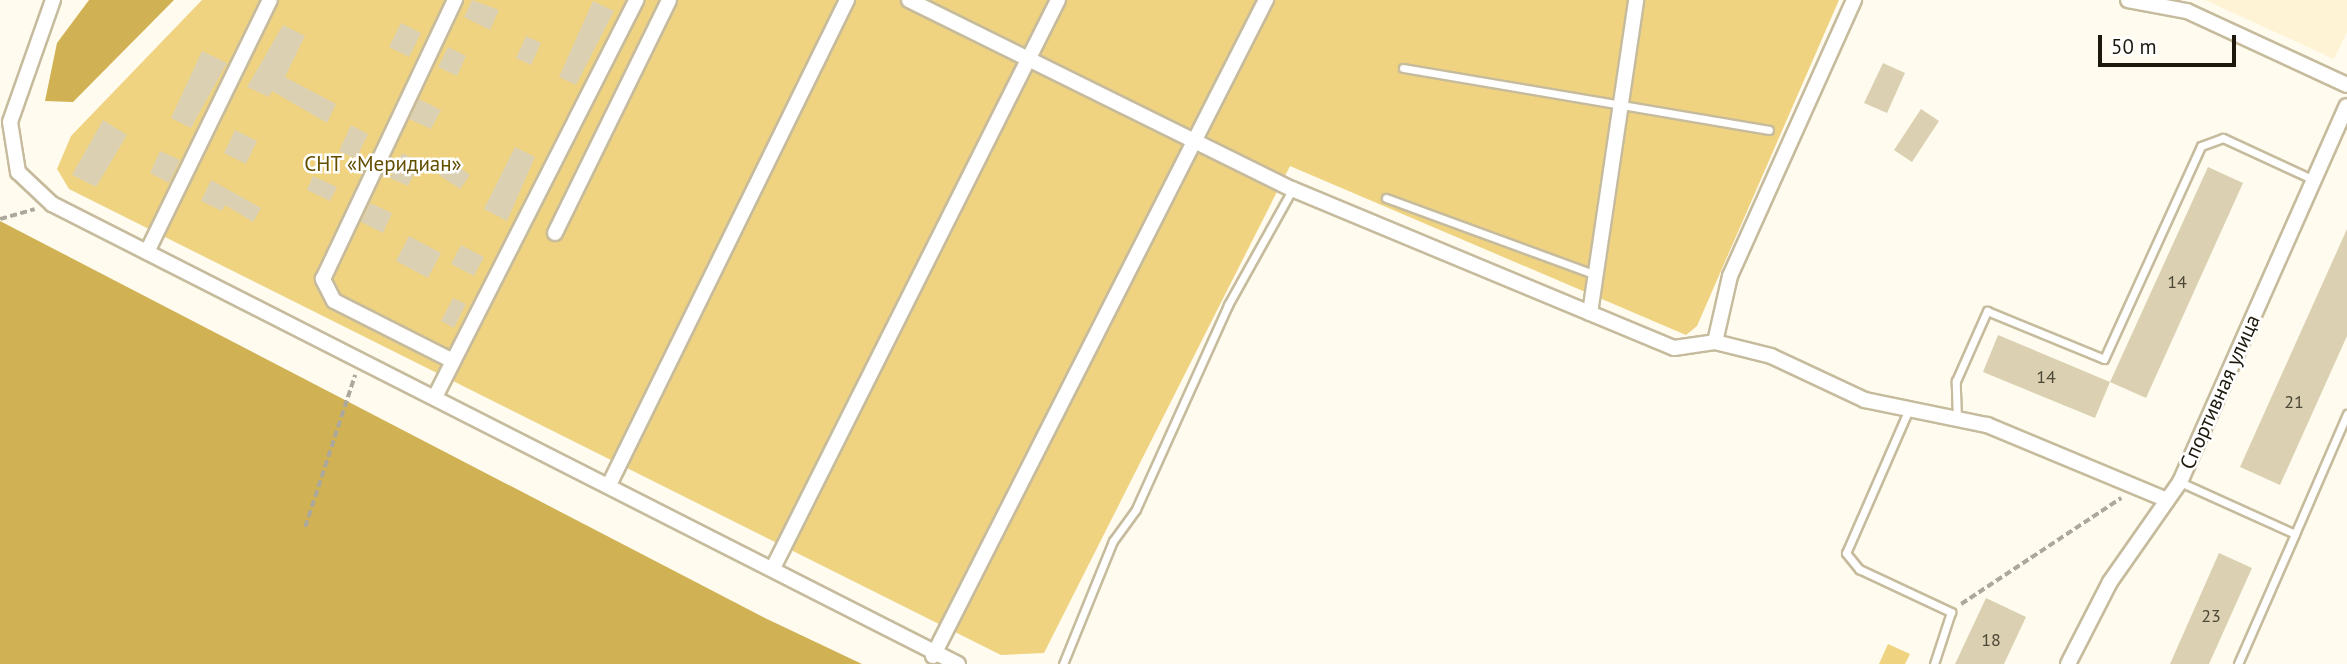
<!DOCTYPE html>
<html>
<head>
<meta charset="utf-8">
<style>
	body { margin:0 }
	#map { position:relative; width:2347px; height:664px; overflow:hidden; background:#fffbee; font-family:"PT Sans",sans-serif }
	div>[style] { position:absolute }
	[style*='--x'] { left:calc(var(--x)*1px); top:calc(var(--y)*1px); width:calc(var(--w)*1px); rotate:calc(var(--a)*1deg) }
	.built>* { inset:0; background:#fef3d4 }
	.green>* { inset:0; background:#efd380 }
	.forest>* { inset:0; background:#d0b153 }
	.building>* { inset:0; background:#dbd1b2 }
	.path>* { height:3.5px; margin-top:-1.75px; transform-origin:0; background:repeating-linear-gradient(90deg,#aca89b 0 7px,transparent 0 10.5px) }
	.roads { filter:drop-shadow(2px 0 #c6bb9d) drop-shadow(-2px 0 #c6bb9d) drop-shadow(0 2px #c6bb9d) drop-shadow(0 -2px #c6bb9d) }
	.service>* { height:7px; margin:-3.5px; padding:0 3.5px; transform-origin:3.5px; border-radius:3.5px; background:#fff }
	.minor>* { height:14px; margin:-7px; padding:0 7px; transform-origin:7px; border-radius:7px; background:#fff }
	span { translate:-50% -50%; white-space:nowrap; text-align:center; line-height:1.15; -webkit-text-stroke:5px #fff; paint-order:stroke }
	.number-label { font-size:18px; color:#4c4736 }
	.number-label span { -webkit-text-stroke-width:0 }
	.park-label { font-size:21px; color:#634e00 }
	.street-label { font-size:21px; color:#1d190d }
	.scale { position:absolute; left:2098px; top:35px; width:138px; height:32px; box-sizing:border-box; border:4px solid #1d190d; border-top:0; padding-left:9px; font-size:21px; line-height:24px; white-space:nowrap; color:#1d190d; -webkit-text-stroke:5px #fff; paint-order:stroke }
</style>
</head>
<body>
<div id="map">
	<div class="built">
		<div style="clip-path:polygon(2205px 0,2347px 0,2347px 32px,2334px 59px)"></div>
	</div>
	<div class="green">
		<div style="clip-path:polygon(202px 0,1839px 0,1697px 326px,1686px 335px,1290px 166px,1044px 653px,1001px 655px,69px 189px,57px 169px,71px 136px)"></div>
		<div style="clip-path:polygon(1888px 644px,1910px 654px,1905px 664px,1879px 664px)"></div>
	</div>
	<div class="forest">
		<div style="clip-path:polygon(89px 0,174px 0,73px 102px,45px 101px,57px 43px)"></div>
		<div style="clip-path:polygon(0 221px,767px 619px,862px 664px,0 664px)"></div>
	</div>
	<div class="building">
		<div style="clip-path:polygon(472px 0,499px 10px,490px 30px,464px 17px)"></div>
		<div style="clip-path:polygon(593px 1px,614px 11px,576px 85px,559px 77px)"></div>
		<div style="clip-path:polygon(401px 23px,421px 33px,409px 57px,389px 47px)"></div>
		<div style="clip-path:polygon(283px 25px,305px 36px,285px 77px,336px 104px,327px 123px,272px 91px,269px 97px,247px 87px)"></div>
		<div style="clip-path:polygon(526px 36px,541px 43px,531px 65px,516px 58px)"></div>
		<div style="clip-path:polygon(448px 47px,466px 56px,457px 76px,438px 67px)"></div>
		<div style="clip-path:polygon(202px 51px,227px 63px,191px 128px,171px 118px)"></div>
		<div style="clip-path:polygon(1883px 63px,1905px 73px,1887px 113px,1864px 103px)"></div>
		<div style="clip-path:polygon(419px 99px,441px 110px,431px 129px,409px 119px)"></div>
		<div style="clip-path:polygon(1921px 109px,1939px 121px,1912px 162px,1894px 150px)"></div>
		<div style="clip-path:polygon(103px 120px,127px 135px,96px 187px,72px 175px)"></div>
		<div style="clip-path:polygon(351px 125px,368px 134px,356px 159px,339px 151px)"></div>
		<div style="clip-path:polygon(235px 130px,257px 141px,246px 164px,224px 153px)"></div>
		<div style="clip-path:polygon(515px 147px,535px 157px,507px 221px,484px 209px)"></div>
		<div style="clip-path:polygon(160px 151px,180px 160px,169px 183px,150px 173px)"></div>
		<div style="clip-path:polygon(402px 153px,420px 162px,408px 186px,390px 178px)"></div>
		<div style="clip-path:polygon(449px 160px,470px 175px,460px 189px,439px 175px)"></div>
		<div style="clip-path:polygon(2208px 167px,2243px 183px,2146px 398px,2110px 382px)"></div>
		<div style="clip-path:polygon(313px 176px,337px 187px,330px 201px,307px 190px)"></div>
		<div style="clip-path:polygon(211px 180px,261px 208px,253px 222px,225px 205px,222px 211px,201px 201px)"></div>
		<div style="clip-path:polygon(370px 203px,392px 213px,383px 233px,361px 222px)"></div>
		<div style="clip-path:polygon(2347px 229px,2347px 336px,2280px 485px,2240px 467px)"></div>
		<div style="clip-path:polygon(409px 236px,441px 253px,428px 278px,396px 261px)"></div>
		<div style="clip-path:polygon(461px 245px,484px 257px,474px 276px,451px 264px)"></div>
		<div style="clip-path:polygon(453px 298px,466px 304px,454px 328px,441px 321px)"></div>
		<div style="clip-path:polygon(1998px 335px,2110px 382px,2095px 418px,1983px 372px)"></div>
		<div style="clip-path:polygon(2219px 553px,2252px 568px,2209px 664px,2170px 664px)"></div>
		<div style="clip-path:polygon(1986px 598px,2026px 617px,2004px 664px,1955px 664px)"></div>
	</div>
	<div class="path">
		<div style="--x:0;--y:219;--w:36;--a:-16"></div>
		<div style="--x:305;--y:527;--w:160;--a:-71.8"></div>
		<div style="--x:1961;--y:604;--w:192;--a:-33.5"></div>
	</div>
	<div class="roads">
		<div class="service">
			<div style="--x:1403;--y:68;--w:371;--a:9.6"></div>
			<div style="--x:1386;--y:198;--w:224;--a:20.1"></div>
			<div style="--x:1909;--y:409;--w:157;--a:113.6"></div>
			<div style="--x:1846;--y:553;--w:21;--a:51"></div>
			<div style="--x:1859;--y:569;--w:102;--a:25.1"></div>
			<div style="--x:1951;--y:612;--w:55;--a:108.1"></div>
			<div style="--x:1957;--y:419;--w:38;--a:-92"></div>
			<div style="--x:1956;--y:381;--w:77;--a:-66.1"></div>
			<div style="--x:1987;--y:311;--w:126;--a:22.3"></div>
			<div style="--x:2104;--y:359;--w:234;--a:-65.5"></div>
			<div style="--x:2201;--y:146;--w:23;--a:-20"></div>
			<div style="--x:2223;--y:138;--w:100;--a:24.8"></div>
			<div style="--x:2180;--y:482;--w:126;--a:24.3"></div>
			<div style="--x:2295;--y:534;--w:142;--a:113.7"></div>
			<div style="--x:2295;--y:534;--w:131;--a:-66.6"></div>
			<div style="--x:1063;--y:664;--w:133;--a:-67.9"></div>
			<div style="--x:1113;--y:541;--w:39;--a:-54"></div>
			<div style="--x:1136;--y:509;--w:224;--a:-65.7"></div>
			<div style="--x:1228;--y:305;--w:132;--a:-60.9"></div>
		</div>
		<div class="minor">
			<div style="--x:53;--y:0;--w:129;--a:109.4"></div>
			<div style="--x:10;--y:122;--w:51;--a:80.9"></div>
			<div style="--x:18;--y:172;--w:47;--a:43.3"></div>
			<div style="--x:52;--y:204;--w:1016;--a:26.92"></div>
			<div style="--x:909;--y:0;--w:427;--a:26.3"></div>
			<div style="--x:1292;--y:189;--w:414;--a:22.6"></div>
			<div style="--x:1674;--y:348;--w:41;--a:-8.3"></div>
			<div style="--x:1715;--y:342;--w:58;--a:14"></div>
			<div style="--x:1771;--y:356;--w:104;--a:25.1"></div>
			<div style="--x:1865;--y:400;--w:125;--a:11.6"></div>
			<div style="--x:1987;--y:425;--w:195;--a:22.6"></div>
			<div style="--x:2128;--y:0;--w:60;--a:10.6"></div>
			<div style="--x:2187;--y:11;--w:176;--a:24.8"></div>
			<div style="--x:555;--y:233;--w:259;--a:-63.9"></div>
			<div style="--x:147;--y:252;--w:280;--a:-64"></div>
			<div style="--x:1590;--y:313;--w:316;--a:-81.6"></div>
			<div style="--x:1715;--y:342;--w:68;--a:-77.2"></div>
			<div style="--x:1730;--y:276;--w:303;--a:-65.8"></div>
			<div style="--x:453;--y:361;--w:133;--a:-153.2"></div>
			<div style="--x:334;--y:301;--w:25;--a:-117"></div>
			<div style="--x:323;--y:279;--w:309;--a:-64.7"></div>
			<div style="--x:435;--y:397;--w:445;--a:-63.1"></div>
			<div style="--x:609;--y:485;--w:540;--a:-63.86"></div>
			<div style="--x:773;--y:568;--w:635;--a:-63.35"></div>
			<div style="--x:933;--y:656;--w:736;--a:-63.09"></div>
			<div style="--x:2068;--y:664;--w:92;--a:-62.9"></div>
			<div style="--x:2110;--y:582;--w:122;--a:-55"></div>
			<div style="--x:2180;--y:482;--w:411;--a:-66.1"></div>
		</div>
	</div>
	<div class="number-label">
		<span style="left:2177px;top:282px">14</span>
		<span style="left:2046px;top:377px">14</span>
		<span style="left:2294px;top:402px">21</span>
		<span style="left:2211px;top:616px">23</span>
		<span style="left:1991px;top:640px">18</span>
	</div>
	<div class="park-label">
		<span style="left:383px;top:164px">СНТ «Меридиан»</span>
	</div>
	<div class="street-label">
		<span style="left:2220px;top:392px;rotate:-66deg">Спортивная улица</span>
	</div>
	<div class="scale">50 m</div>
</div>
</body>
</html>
